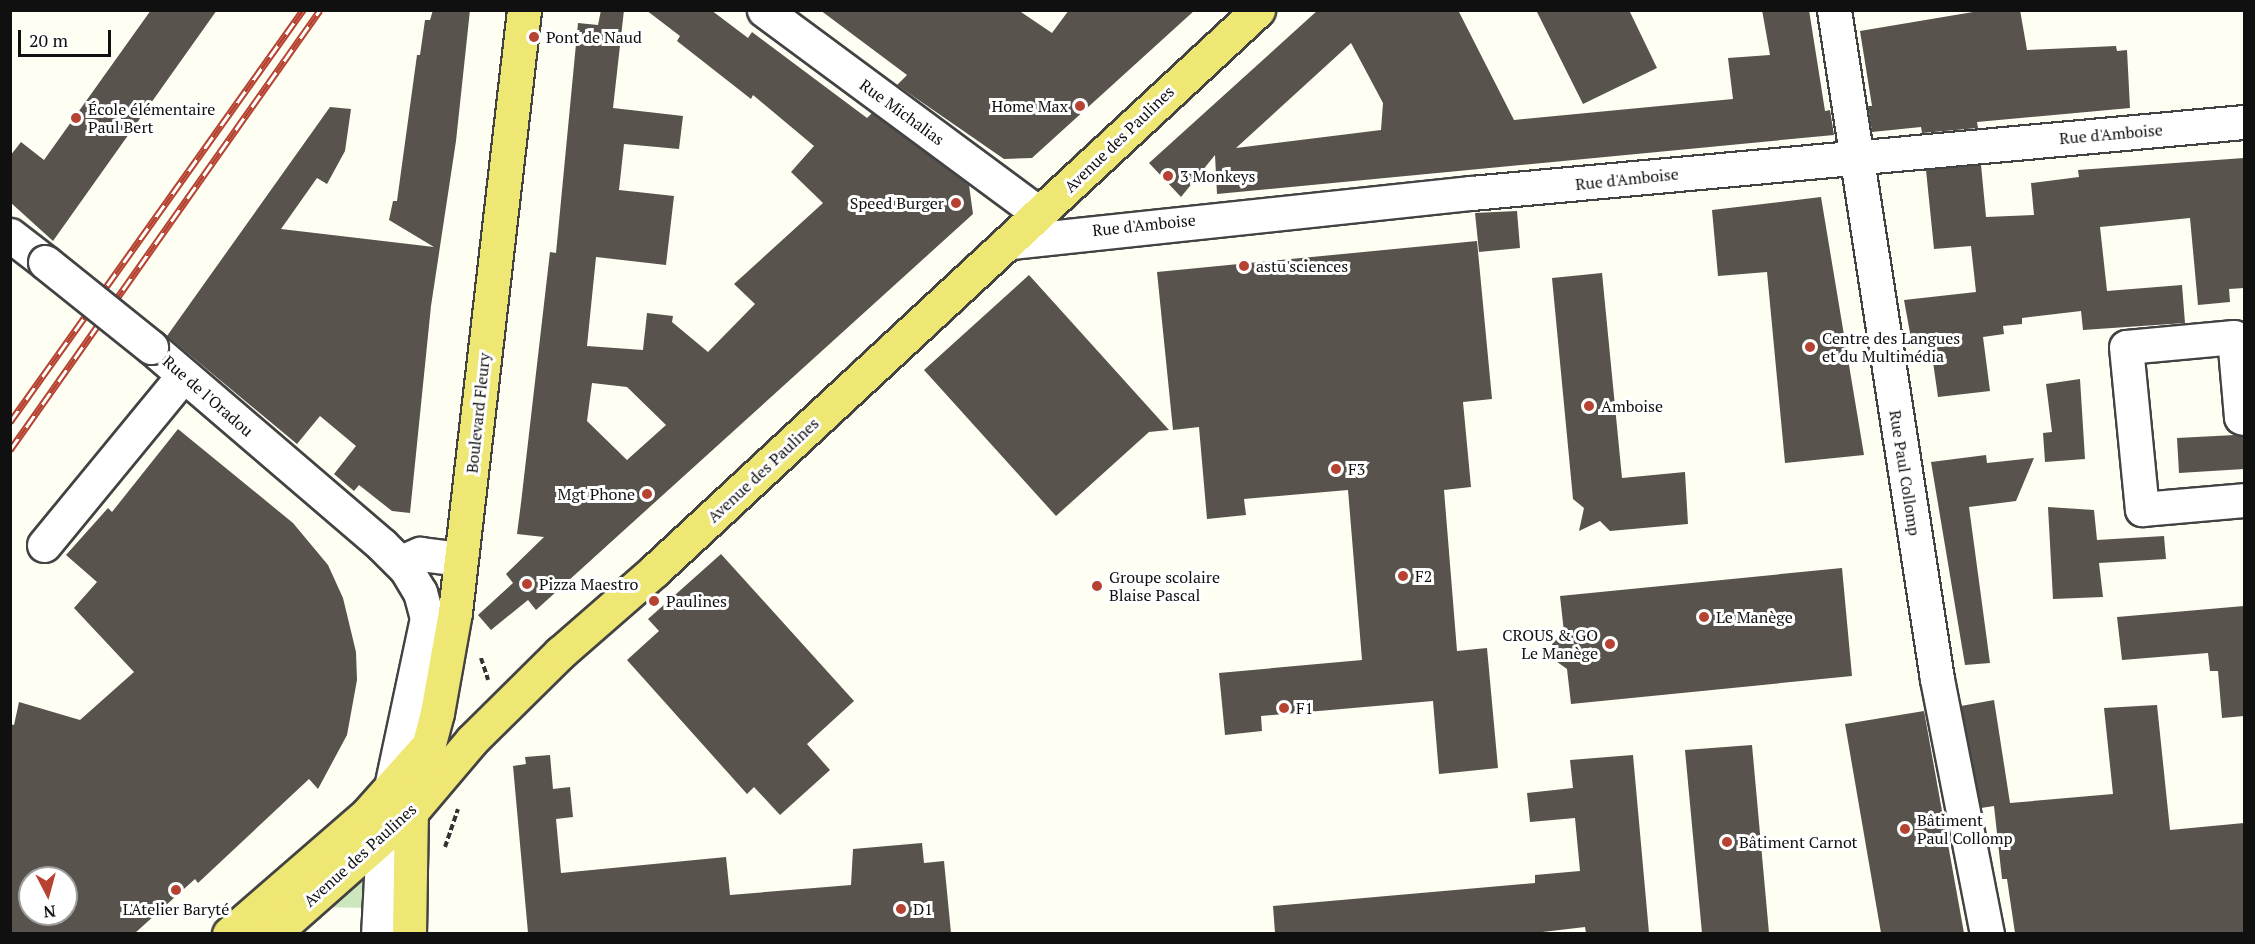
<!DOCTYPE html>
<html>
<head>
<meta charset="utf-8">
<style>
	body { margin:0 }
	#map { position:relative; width:2255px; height:944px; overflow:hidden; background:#fefef3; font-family:"PT Serif",serif }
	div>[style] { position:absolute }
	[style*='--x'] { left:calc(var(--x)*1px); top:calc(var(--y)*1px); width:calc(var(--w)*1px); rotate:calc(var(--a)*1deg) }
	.green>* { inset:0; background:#cce7be }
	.building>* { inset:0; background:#58534d }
	.path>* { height:4px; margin-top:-2px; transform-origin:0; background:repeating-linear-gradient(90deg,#323232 0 6px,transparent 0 9px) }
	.roads { filter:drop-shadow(2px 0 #434343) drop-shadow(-2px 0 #434343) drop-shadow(0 2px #434343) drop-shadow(0 -2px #434343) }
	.minor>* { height:33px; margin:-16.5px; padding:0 16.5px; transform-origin:16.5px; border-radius:16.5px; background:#fff }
	.major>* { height:33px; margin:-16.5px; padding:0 16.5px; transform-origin:16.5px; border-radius:16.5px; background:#efe773 }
	.rail>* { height:7px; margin-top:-3.5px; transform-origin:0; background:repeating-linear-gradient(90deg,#fff 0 14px,#b64331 0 28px); box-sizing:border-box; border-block:2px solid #b64331 }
	.bridges { filter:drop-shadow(2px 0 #434343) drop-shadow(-2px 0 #434343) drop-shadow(0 2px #434343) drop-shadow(0 -2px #434343) }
	.minor-bridge>* { height:33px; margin:-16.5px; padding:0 16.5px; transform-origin:16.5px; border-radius:16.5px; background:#fff }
	.dots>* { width:16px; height:16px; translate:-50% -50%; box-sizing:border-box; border:3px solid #fff; border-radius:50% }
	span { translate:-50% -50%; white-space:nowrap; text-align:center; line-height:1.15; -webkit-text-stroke:6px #fff; paint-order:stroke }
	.poi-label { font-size:16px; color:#101010 }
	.left { translate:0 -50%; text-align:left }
	.right { translate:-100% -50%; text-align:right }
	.street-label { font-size:16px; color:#101010 }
	.frame { position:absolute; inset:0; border:12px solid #101010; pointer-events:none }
	.north { position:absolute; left:18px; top:866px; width:60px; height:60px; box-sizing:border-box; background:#fff; border:2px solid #9f9f9f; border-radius:50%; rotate:174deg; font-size:16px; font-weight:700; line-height:24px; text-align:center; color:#101010 }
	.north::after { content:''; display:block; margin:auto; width:21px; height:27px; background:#b64331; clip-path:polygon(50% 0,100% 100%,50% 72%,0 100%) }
	.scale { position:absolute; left:18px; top:30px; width:93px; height:27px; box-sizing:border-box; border:3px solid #101010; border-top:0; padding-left:8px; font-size:18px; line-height:21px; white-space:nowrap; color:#101010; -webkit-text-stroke:4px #fff; paint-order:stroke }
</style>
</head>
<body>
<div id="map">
	<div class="green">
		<div style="clip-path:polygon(364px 873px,366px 908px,321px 907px)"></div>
	</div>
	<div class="building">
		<div style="clip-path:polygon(151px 10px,217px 10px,53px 241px,10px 202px,10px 156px,21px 142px,44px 160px)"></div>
		<div style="clip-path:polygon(433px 10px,470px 10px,456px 141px,431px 306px,410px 513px,392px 511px,359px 485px,354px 491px,334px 474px,356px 446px,320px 416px,297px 444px,167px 336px,330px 107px,351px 109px,345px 151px,327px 184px,317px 178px,281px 229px,434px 247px,389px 220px,393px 201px,397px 201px,417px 55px,420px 55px,425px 20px,430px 20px)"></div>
		<div style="clip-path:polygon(evenodd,601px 10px,624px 10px,613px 108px,683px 116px,679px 149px,624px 144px,619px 190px,674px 196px,666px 265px,596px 257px,587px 346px,643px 350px,647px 313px,673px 316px,672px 322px,708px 352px,755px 304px,734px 284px,823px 203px,791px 172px,814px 146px,753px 95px,751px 99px,677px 41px,680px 36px,646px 10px,711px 10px,748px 38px,752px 32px,867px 118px,872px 113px,969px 185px,973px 214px,536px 610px,528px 600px,491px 630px,478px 615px,513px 583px,506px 574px,544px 537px,517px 534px,521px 503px,550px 252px,556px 253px,578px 23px,598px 25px,601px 10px,592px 383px,627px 387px,666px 425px,627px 460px,587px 421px,592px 383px)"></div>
		<div style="clip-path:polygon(820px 10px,1018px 10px,1052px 33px,1069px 10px,1195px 10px,1032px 158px,1004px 159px,897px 85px,907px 75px)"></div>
		<div style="clip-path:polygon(evenodd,1318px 10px,1458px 10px,1514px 120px,1733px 99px,1728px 58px,1770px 55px,1762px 10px,1809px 10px,1825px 111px,1830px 110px,1834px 135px,1217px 194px,1215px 155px,1181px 197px,1149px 163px,1318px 10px,1351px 43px,1383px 103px,1381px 130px,1236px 148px,1351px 43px)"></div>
		<div style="clip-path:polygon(1536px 10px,1629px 10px,1657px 68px,1583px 104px)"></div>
		<div style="clip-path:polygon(1985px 10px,2020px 10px,2027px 50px,2116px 46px,2117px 51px,2127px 50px,2130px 108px,1977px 122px,1978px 128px,1922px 133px,1921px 127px,1872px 132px,1868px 106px,1872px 106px,1860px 31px)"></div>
		<div style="clip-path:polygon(2244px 158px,2244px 288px,2229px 289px,2230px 302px,2198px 305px,2190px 218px,2100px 227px,2107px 291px,2182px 285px,2185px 323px,2083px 330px,2081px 311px,2022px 318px,2022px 324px,2003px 326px,2004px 334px,1983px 337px,1990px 391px,1938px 397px,1930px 341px,1912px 344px,1904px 300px,1976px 292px,1971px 246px,1934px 249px,1926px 170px,1981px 165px,1986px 217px,2034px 215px,2031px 183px,2079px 177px,2078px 170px)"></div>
		<div style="clip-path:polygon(1821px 197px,1864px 455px,1785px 463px,1767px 272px,1718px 276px,1712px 210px)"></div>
		<div style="clip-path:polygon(1517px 211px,1520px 248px,1479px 252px,1475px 213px)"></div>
		<div style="clip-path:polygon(1477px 241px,1492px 399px,1463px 402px,1471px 487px,1444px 490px,1457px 651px,1487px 648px,1498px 768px,1439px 774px,1433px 701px,1261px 716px,1262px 731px,1225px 735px,1219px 673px,1362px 660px,1348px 490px,1244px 499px,1246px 515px,1207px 519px,1199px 427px,1173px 430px,1157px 272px)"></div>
		<div style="clip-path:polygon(1602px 273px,1622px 478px,1685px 472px,1688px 524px,1610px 531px,1600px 521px,1579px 531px,1584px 508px,1573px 499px,1552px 278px)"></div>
		<div style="clip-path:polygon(1029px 275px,1169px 430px,1149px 432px,1056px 516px,924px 370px)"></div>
		<div style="clip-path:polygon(2080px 379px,2085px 459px,2045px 462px,2043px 433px,2052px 432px,2046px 384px)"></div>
		<div style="clip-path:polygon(evenodd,178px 429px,293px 523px,328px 565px,343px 598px,356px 652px,357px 680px,347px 735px,318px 789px,309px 779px,198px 883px,195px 879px,135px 933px,10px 933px,10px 724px,14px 725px,19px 702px,80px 720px,134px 672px,74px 608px,97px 582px,66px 555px,108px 508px,112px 512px,178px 429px,30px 878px,66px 878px,66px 914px,30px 914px,30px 878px)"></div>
		<div style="clip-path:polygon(2235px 435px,2244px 436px,2244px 469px,2179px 473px,2177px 438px)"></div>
		<div style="clip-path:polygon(1986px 455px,1987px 463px,2034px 458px,2016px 501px,1969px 507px,1990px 663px,1965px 665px,1931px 462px)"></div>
		<div style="clip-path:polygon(2048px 507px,2094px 510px,2097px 540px,2164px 536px,2166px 559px,2099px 563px,2103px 597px,2053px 599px)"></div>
		<div style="clip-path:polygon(721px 554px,854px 701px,807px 744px,830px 770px,780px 815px,754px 787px,747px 794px,627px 660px,659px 631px,648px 619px)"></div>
		<div style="clip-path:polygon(1842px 568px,1852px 676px,1571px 704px,1567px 669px,1553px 659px,1552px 644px,1564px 632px,1560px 596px)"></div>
		<div style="clip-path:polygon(2244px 606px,2244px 716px,2222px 718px,2218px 671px,2210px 671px,2208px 653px,2122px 660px,2117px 617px)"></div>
		<div style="clip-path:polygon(1994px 700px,2010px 803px,2113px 794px,2104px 708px,2157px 705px,2170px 830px,2244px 823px,2244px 933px,2015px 933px,2007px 879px,2002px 879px,1994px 806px,1981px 808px,1961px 706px)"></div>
		<div style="clip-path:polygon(1924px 711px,1964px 933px,1881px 933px,1845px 724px)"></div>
		<div style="clip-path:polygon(1752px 745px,1769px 933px,1702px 933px,1685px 750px)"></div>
		<div style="clip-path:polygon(550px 755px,553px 789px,570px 787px,573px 817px,556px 819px,561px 873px,726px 857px,730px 895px,851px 885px,853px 849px,922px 843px,924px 863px,944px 861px,951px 933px,528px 933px,513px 766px,526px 764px,525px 757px)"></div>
		<div style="clip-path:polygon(1633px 755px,1649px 933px,1586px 933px,1585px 927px,1534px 933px,1275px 933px,1273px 906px,1535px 883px,1535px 875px,1580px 871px,1575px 818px,1530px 822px,1527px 793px,1573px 788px,1570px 760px)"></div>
	</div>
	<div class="path">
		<div style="--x:481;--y:658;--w:23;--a:72"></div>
		<div style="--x:445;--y:847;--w:40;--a:-71.1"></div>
	</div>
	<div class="roads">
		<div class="minor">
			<div style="--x:764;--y:10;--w:343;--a:36.5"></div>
			<div style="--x:1834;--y:10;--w:677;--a:81.25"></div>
			<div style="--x:1937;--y:679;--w:260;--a:78.9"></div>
			<div style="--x:10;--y:235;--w:44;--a:37.6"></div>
			<div style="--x:1011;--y:242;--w:463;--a:-6.1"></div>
			<div style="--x:1471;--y:193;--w:776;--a:-5.25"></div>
			<div style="--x:151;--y:347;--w:304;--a:40.6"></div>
			<div style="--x:382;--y:545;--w:34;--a:45"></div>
			<div style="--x:406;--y:569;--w:27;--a:59"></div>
			<div style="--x:420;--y:592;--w:27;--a:75"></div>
			<div style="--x:427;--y:618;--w:208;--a:102"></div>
			<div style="--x:384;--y:821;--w:113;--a:93"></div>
			<div style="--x:2244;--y:418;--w:3;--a:-162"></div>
			<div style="--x:2241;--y:417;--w:80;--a:-95"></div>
			<div style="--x:2234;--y:337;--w:108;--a:174.7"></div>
			<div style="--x:2126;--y:347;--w:163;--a:84.4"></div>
			<div style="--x:2142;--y:509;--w:102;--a:-5"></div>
			<div style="--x:44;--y:545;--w:219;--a:-50.6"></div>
			<div style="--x:401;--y:562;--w:21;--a:-23"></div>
			<div style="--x:420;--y:554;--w:41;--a:7"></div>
		</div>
		<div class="major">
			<div style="--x:229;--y:934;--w:183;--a:-41"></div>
			<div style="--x:367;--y:814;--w:86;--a:-48.3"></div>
			<div style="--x:273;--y:934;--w:184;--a:-41.5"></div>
			<div style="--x:411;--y:812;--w:94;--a:-49.7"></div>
			<div style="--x:472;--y:740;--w:124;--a:-44.7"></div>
			<div style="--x:560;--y:653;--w:126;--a:-41.1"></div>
			<div style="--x:655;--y:570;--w:823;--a:-42.88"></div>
			<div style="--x:409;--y:934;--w:122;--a:-89.1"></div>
			<div style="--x:411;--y:812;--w:102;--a:-75.3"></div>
			<div style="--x:437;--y:713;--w:103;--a:-79.9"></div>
			<div style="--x:455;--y:612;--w:606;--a:-83.46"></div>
		</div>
	</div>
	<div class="rail">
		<div style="--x:10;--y:422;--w:506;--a:-54.58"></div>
		<div style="--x:10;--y:450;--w:538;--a:-54.83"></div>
	</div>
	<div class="bridges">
		<div class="minor-bridge">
			<div style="--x:45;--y:262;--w:136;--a:38.7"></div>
		</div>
	</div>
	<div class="dots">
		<div style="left:534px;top:37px;background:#b64331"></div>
		<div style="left:1080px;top:106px;background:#b64331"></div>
		<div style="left:76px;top:118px;background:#b64331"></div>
		<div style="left:1168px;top:176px;background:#b64331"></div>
		<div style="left:956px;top:203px;background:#b64331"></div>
		<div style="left:1244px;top:266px;background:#b64331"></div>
		<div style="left:1810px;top:347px;background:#b64331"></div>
		<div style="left:1589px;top:406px;background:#b64331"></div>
		<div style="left:1336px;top:469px;background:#b64331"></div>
		<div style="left:647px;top:494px;background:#b64331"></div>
		<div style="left:1403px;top:576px;background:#b64331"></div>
		<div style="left:527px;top:584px;background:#b64331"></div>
		<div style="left:1097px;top:586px;background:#b64331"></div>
		<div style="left:654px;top:601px;background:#b64331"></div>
		<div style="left:1704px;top:617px;background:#b64331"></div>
		<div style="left:1610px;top:644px;background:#b64331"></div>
		<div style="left:1284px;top:708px;background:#b64331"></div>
		<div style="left:1905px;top:829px;background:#b64331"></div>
		<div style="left:1727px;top:842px;background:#b64331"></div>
		<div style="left:176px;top:890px;background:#b64331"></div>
		<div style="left:901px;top:909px;background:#b64331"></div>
	</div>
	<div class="poi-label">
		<span class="left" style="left:546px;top:37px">Pont de Naud</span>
		<span class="right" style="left:1068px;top:106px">Home Max</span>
		<span class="left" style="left:88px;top:118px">École élémentaire<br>Paul Bert</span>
		<span class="left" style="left:1180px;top:176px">3 Monkeys</span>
		<span class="right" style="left:944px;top:203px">Speed Burger</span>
		<span class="left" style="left:1256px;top:266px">astu'sciences</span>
		<span class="left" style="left:1822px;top:347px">Centre des Langues<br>et du Multimédia</span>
		<span class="left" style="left:1601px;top:406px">Amboise</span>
		<span class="left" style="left:1348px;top:469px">F3</span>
		<span class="right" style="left:635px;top:494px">Mgt Phone</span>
		<span class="left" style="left:1415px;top:576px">F2</span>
		<span class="left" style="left:1109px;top:586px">Groupe scolaire<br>Blaise Pascal</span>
		<span class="left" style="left:539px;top:584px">Pizza Maestro</span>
		<span class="left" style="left:666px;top:601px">Paulines</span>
		<span class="left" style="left:1716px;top:617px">Le Manège</span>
		<span class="right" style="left:1598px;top:644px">CROUS &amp; GO<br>Le Manège</span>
		<span class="left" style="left:1296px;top:708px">F1</span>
		<span class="left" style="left:1917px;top:829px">Bâtiment<br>Paul Collomp</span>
		<span class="left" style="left:1739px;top:842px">Bâtiment Carnot</span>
		<span style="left:176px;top:909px">L'Atelier Baryté</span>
		<span class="left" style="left:913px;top:909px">D1</span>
	</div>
	<div class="street-label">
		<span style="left:902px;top:112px;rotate:36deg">Rue Michalias</span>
		<span style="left:2111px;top:134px;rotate:-5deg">Rue d'Amboise</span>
		<span style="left:1119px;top:139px;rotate:-44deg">Avenue des Paulines</span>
		<span style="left:1627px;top:179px;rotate:-6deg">Rue d'Amboise</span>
		<span style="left:1144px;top:225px;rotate:-6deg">Rue d'Amboise</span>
		<span style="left:208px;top:396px;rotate:41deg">Rue de l'Oradou</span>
		<span style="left:478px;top:413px;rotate:-84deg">Boulevard Fleury</span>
		<span style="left:763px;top:470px;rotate:-43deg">Avenue des Paulines</span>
		<span style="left:1905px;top:473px;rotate:81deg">Rue Paul Collomp</span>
		<span style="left:360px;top:855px;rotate:-42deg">Avenue des Paulines</span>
	</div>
	<div class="frame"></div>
	<div class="north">N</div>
	<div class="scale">20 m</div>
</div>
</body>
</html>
